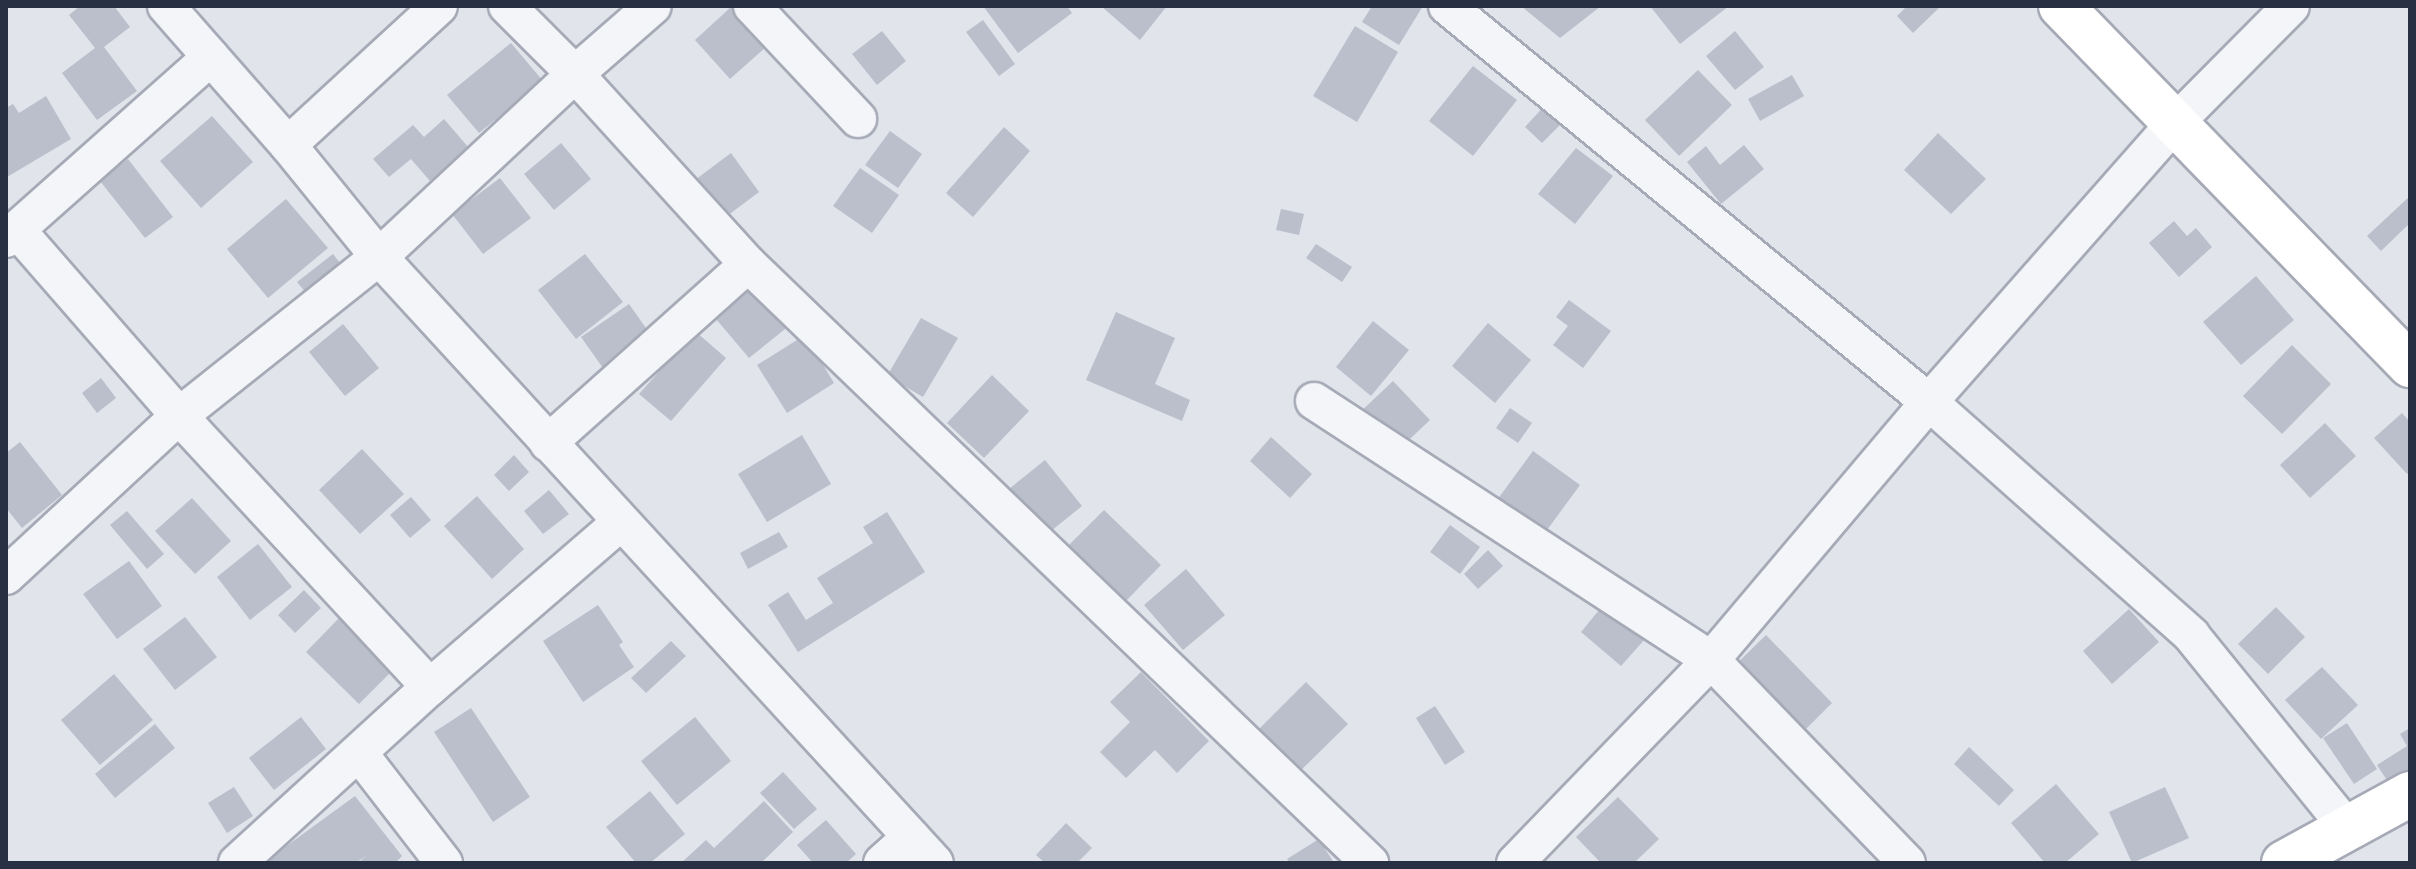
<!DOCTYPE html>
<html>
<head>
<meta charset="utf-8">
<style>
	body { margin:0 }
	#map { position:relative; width:2416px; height:869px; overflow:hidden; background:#e1e4eb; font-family:"Space Grotesk",sans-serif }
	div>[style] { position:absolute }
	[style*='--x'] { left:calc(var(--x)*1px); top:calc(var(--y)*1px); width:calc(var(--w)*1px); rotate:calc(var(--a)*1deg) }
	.building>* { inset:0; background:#bbbfcb }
	.roads { filter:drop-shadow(2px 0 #a6aab6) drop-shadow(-2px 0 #a6aab6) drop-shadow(0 2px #a6aab6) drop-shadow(0 -2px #a6aab6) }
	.street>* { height:36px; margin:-18px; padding:0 18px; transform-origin:18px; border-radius:18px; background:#f4f5f9 }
	.secondary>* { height:44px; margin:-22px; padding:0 22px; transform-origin:22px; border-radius:22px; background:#fff }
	span { translate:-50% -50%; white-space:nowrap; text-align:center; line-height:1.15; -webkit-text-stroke:6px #f1f3f8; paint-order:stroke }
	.frame { position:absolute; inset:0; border:8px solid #283044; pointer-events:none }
</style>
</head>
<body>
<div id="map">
	<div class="building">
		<div style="clip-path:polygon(80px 6px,114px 6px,130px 27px,104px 47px,137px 91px,97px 120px,62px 73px,95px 48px,69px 15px)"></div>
		<div style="clip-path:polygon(983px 6px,1067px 6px,1072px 13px,1018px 53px)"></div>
		<div style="clip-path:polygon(1101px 6px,1167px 6px,1140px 40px)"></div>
		<div style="clip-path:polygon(1372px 6px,1423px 6px,1399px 45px,1362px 22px)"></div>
		<div style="clip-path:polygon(1521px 6px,1601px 6px,1560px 38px)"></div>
		<div style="clip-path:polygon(1650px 6px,1729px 6px,1680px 44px)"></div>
		<div style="clip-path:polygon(1907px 6px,1941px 6px,1913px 33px,1897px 16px)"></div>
		<div style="clip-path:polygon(731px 7px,767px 46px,730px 79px,695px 40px)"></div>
		<div style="clip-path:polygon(983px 20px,1015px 64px,999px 76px,966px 32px)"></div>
		<div style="clip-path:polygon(1355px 26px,1398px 52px,1357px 122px,1313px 96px)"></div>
		<div style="clip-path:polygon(882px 31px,906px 61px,877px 85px,852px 54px)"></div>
		<div style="clip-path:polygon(1735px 31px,1764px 67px,1735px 90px,1706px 56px)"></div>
		<div style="clip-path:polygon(511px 43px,543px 81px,479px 133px,447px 95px)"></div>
		<div style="clip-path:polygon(1473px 66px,1517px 100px,1473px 156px,1429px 121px)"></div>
		<div style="clip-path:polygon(1698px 70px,1732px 105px,1679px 156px,1645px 120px)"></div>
		<div style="clip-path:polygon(1792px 75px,1804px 96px,1760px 121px,1748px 99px)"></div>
		<div style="clip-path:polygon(46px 96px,71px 139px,7px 177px,6px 108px,13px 104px,19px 113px)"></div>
		<div style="clip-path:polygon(1547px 103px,1565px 120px,1542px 143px,1525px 127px)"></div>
		<div style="clip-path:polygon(212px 116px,253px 162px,201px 208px,160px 161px)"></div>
		<div style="clip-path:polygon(444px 119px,469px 148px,430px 181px,411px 159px,389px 177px,373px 159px,413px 125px,424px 137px)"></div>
		<div style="clip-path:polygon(1004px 127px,1030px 151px,973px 217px,946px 193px)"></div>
		<div style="clip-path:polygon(890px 131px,922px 154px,898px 188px,865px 165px)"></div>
		<div style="clip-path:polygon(1938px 133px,1986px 179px,1951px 214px,1904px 170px)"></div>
		<div style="clip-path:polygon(561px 143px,591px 179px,554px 210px,524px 174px)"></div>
		<div style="clip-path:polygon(1744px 145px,1764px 169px,1721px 204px,1687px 162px,1706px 146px,1720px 165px)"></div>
		<div style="clip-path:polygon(1576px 148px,1613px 176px,1575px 224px,1538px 194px)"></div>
		<div style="clip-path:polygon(731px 153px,759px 192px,723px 219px,695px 180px)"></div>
		<div style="clip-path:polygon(128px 159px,173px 217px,145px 238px,100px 181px)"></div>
		<div style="clip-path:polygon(860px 168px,899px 195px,872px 233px,833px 206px)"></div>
		<div style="clip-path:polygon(500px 178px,531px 218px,483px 254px,452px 214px)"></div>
		<div style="clip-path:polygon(2410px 196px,2410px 223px,2381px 251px,2367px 236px)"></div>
		<div style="clip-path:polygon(286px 199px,328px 248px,268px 298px,227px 249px)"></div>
		<div style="clip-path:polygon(1281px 209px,1304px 214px,1299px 235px,1276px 230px)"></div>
		<div style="clip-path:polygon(2174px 221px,2187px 236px,2196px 228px,2212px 247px,2179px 277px,2149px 243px)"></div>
		<div style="clip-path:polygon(1316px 244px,1352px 267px,1342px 282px,1306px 258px)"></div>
		<div style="clip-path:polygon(333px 254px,347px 272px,312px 300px,297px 282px)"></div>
		<div style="clip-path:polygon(585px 254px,623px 302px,576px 339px,538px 290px)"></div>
		<div style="clip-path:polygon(2256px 276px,2294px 320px,2241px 365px,2203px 322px)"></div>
		<div style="clip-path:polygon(756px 285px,790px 325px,749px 358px,716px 319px)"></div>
		<div style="clip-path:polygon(1569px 300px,1611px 331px,1583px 368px,1553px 345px,1568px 326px,1556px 317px)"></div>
		<div style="clip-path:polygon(629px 304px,653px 338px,605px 371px,581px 337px)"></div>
		<div style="clip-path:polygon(1116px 312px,1175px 338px,1155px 384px,1190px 400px,1182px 421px,1086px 380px)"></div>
		<div style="clip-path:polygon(921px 318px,958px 338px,923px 397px,887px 376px)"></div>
		<div style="clip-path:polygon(1373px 321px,1409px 350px,1371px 396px,1336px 367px)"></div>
		<div style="clip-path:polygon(1488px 323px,1531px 360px,1495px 403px,1452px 366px)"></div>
		<div style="clip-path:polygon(343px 324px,379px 368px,345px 396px,309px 352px)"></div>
		<div style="clip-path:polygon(695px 331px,726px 358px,671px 421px,639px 394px)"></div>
		<div style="clip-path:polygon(805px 335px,834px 383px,787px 413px,757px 365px)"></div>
		<div style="clip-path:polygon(2292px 345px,2331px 384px,2282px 434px,2243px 396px)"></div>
		<div style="clip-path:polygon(992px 375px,1029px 411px,984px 458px,947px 423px)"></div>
		<div style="clip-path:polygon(101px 378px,116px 398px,97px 413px,82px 393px)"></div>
		<div style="clip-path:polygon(1393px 381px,1430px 420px,1393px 455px,1356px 416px)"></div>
		<div style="clip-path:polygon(1510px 408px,1532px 423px,1518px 443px,1496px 428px)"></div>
		<div style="clip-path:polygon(2402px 413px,2410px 422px,2410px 471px,2407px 474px,2374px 438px)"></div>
		<div style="clip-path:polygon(2325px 423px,2356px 456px,2310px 498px,2280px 465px)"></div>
		<div style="clip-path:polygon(802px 435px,831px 484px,767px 522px,738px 474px)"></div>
		<div style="clip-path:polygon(1271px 437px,1312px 474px,1290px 498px,1250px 461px)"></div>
		<div style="clip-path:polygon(20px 442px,62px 495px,22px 528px,6px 508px,6px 453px)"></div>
		<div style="clip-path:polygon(362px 449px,404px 494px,360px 534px,319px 490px)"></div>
		<div style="clip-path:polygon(1533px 451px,1580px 485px,1536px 545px,1489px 511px)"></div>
		<div style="clip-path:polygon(514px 455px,529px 472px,509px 491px,494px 475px)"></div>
		<div style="clip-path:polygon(1045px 460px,1082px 506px,1046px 535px,1009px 489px)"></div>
		<div style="clip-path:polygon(549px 490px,569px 514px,543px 534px,524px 511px)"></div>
		<div style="clip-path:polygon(477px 496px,524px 549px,492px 579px,444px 526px)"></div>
		<div style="clip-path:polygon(411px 497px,431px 520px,410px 538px,390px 515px)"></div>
		<div style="clip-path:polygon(192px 498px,231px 541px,195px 574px,155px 531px)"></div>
		<div style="clip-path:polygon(1104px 510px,1161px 565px,1121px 606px,1064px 550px)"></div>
		<div style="clip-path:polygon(127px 511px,164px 554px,147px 569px,110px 525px)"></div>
		<div style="clip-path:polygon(887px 512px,925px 572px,798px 652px,768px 605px,788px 592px,806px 620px,833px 603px,817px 578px,873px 543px,863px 527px)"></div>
		<div style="clip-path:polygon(1450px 525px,1480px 547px,1460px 574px,1430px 552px)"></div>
		<div style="clip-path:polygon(779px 532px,788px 547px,748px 569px,740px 553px)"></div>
		<div style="clip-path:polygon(258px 544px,292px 587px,250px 620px,217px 577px)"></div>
		<div style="clip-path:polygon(1488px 550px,1503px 566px,1478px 589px,1464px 574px)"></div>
		<div style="clip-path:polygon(129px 561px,162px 606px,117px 639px,83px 594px)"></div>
		<div style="clip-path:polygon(1186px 569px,1225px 615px,1183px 650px,1144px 605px)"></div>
		<div style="clip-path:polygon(304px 590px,321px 608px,295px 633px,278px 615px)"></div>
		<div style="clip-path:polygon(1604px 604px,1645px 639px,1621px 666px,1581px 632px)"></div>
		<div style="clip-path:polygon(598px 605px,623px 642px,619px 645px,634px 667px,583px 702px,543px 641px)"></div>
		<div style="clip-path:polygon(2276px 607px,2305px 637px,2268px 674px,2238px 644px)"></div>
		<div style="clip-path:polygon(2129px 609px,2159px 642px,2112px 684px,2083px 651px)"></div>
		<div style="clip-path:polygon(341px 616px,395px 668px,359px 704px,306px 652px)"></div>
		<div style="clip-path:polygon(185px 617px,217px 657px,175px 690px,143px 649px)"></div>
		<div style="clip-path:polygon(1766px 635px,1832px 703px,1786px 749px,1719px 681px)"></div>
		<div style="clip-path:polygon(671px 641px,686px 656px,646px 693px,631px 678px)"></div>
		<div style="clip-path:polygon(2322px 667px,2358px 705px,2321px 739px,2285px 700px)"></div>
		<div style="clip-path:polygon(1141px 672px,1209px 741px,1177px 773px,1155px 750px,1126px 778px,1100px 752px,1130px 722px,1110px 702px)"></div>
		<div style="clip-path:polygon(114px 674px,153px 720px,100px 765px,61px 720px)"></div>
		<div style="clip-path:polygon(1306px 682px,1348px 724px,1297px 774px,1256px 732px)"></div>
		<div style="clip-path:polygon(1435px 706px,1465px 752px,1445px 765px,1416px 718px)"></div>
		<div style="clip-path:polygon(471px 708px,530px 797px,493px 822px,434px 732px)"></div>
		<div style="clip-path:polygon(301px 717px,326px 749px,274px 790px,249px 758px)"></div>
		<div style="clip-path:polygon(695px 717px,731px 761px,677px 805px,641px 761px)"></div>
		<div style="clip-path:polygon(2347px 723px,2377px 769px,2354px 784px,2323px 738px)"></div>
		<div style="clip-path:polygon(155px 724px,175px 748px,115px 798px,95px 774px)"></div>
		<div style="clip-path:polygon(2410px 728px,2410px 772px,2390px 785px,2377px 765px,2407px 746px,2400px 734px)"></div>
		<div style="clip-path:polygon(1969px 747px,2014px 790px,1999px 806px,1954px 764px)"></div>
		<div style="clip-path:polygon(783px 772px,817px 809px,794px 829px,760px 793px)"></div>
		<div style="clip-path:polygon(2056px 784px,2099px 834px,2065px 863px,2045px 863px,2011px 823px)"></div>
		<div style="clip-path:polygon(234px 787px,253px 816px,227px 833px,208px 803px)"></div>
		<div style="clip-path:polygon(2165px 787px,2189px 838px,2132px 863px,2109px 812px)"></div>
		<div style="clip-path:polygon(650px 791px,685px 834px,650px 863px,636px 863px,606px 827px)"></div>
		<div style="clip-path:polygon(355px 796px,402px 856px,395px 863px,358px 863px,367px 855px,356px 863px,263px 863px)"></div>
		<div style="clip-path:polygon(1618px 797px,1659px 839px,1634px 863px,1601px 863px,1576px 837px)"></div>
		<div style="clip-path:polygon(764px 801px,793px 832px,761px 863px,681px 863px,706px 840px,714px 848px)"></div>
		<div style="clip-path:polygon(826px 820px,856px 854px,846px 863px,813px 863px,797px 845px)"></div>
		<div style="clip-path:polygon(1066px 823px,1092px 848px,1077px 863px,1045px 863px,1036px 855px)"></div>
		<div style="clip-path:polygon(1319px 839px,1334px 863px,1290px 863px,1287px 859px)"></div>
	</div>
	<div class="roads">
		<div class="street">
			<div style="--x:166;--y:6;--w:185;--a:48.7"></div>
			<div style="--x:288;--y:145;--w:144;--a:50.9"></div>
			<div style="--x:379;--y:257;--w:822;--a:47.46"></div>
			<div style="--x:507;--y:6;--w:96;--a:45"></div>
			<div style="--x:575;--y:74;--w:257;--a:47.7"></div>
			<div style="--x:748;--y:264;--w:864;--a:43.92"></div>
			<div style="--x:752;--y:6;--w:155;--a:46.8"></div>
			<div style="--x:1447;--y:6;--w:624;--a:39.41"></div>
			<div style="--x:1929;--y:402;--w:351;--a:41.6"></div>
			<div style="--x:2191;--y:635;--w:250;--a:51"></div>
			<div style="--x:288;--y:145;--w:205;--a:-42.6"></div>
			<div style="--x:17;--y:230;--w:247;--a:48.9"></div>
			<div style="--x:179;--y:416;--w:369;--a:47.2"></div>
			<div style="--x:6;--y:239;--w:274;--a:-41.6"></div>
			<div style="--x:1314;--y:401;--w:474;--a:33.1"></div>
			<div style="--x:1711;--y:660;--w:282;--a:46"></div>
			<div style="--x:548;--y:443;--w:268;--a:-41.8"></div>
			<div style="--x:6;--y:576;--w:236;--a:-42.8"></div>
			<div style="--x:179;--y:416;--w:256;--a:-38.5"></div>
			<div style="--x:379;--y:257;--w:268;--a:-43"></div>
			<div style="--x:575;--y:74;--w:103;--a:-41.1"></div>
			<div style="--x:359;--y:753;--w:139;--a:52.3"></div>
			<div style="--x:237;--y:863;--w:261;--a:-42.4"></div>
			<div style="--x:430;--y:687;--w:251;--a:-40.8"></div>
			<div style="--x:882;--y:863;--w:39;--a:-42"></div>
			<div style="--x:1515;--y:863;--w:282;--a:-46"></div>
			<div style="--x:1711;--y:660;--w:338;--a:-49.8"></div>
			<div style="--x:1929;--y:402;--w:373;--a:-48.6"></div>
			<div style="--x:2176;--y:122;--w:163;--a:-45.2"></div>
		</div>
		<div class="secondary">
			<div style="--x:2061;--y:6;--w:501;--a:45.81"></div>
			<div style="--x:2284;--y:863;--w:144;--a:-28.7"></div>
		</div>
	</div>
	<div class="frame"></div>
</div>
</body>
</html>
